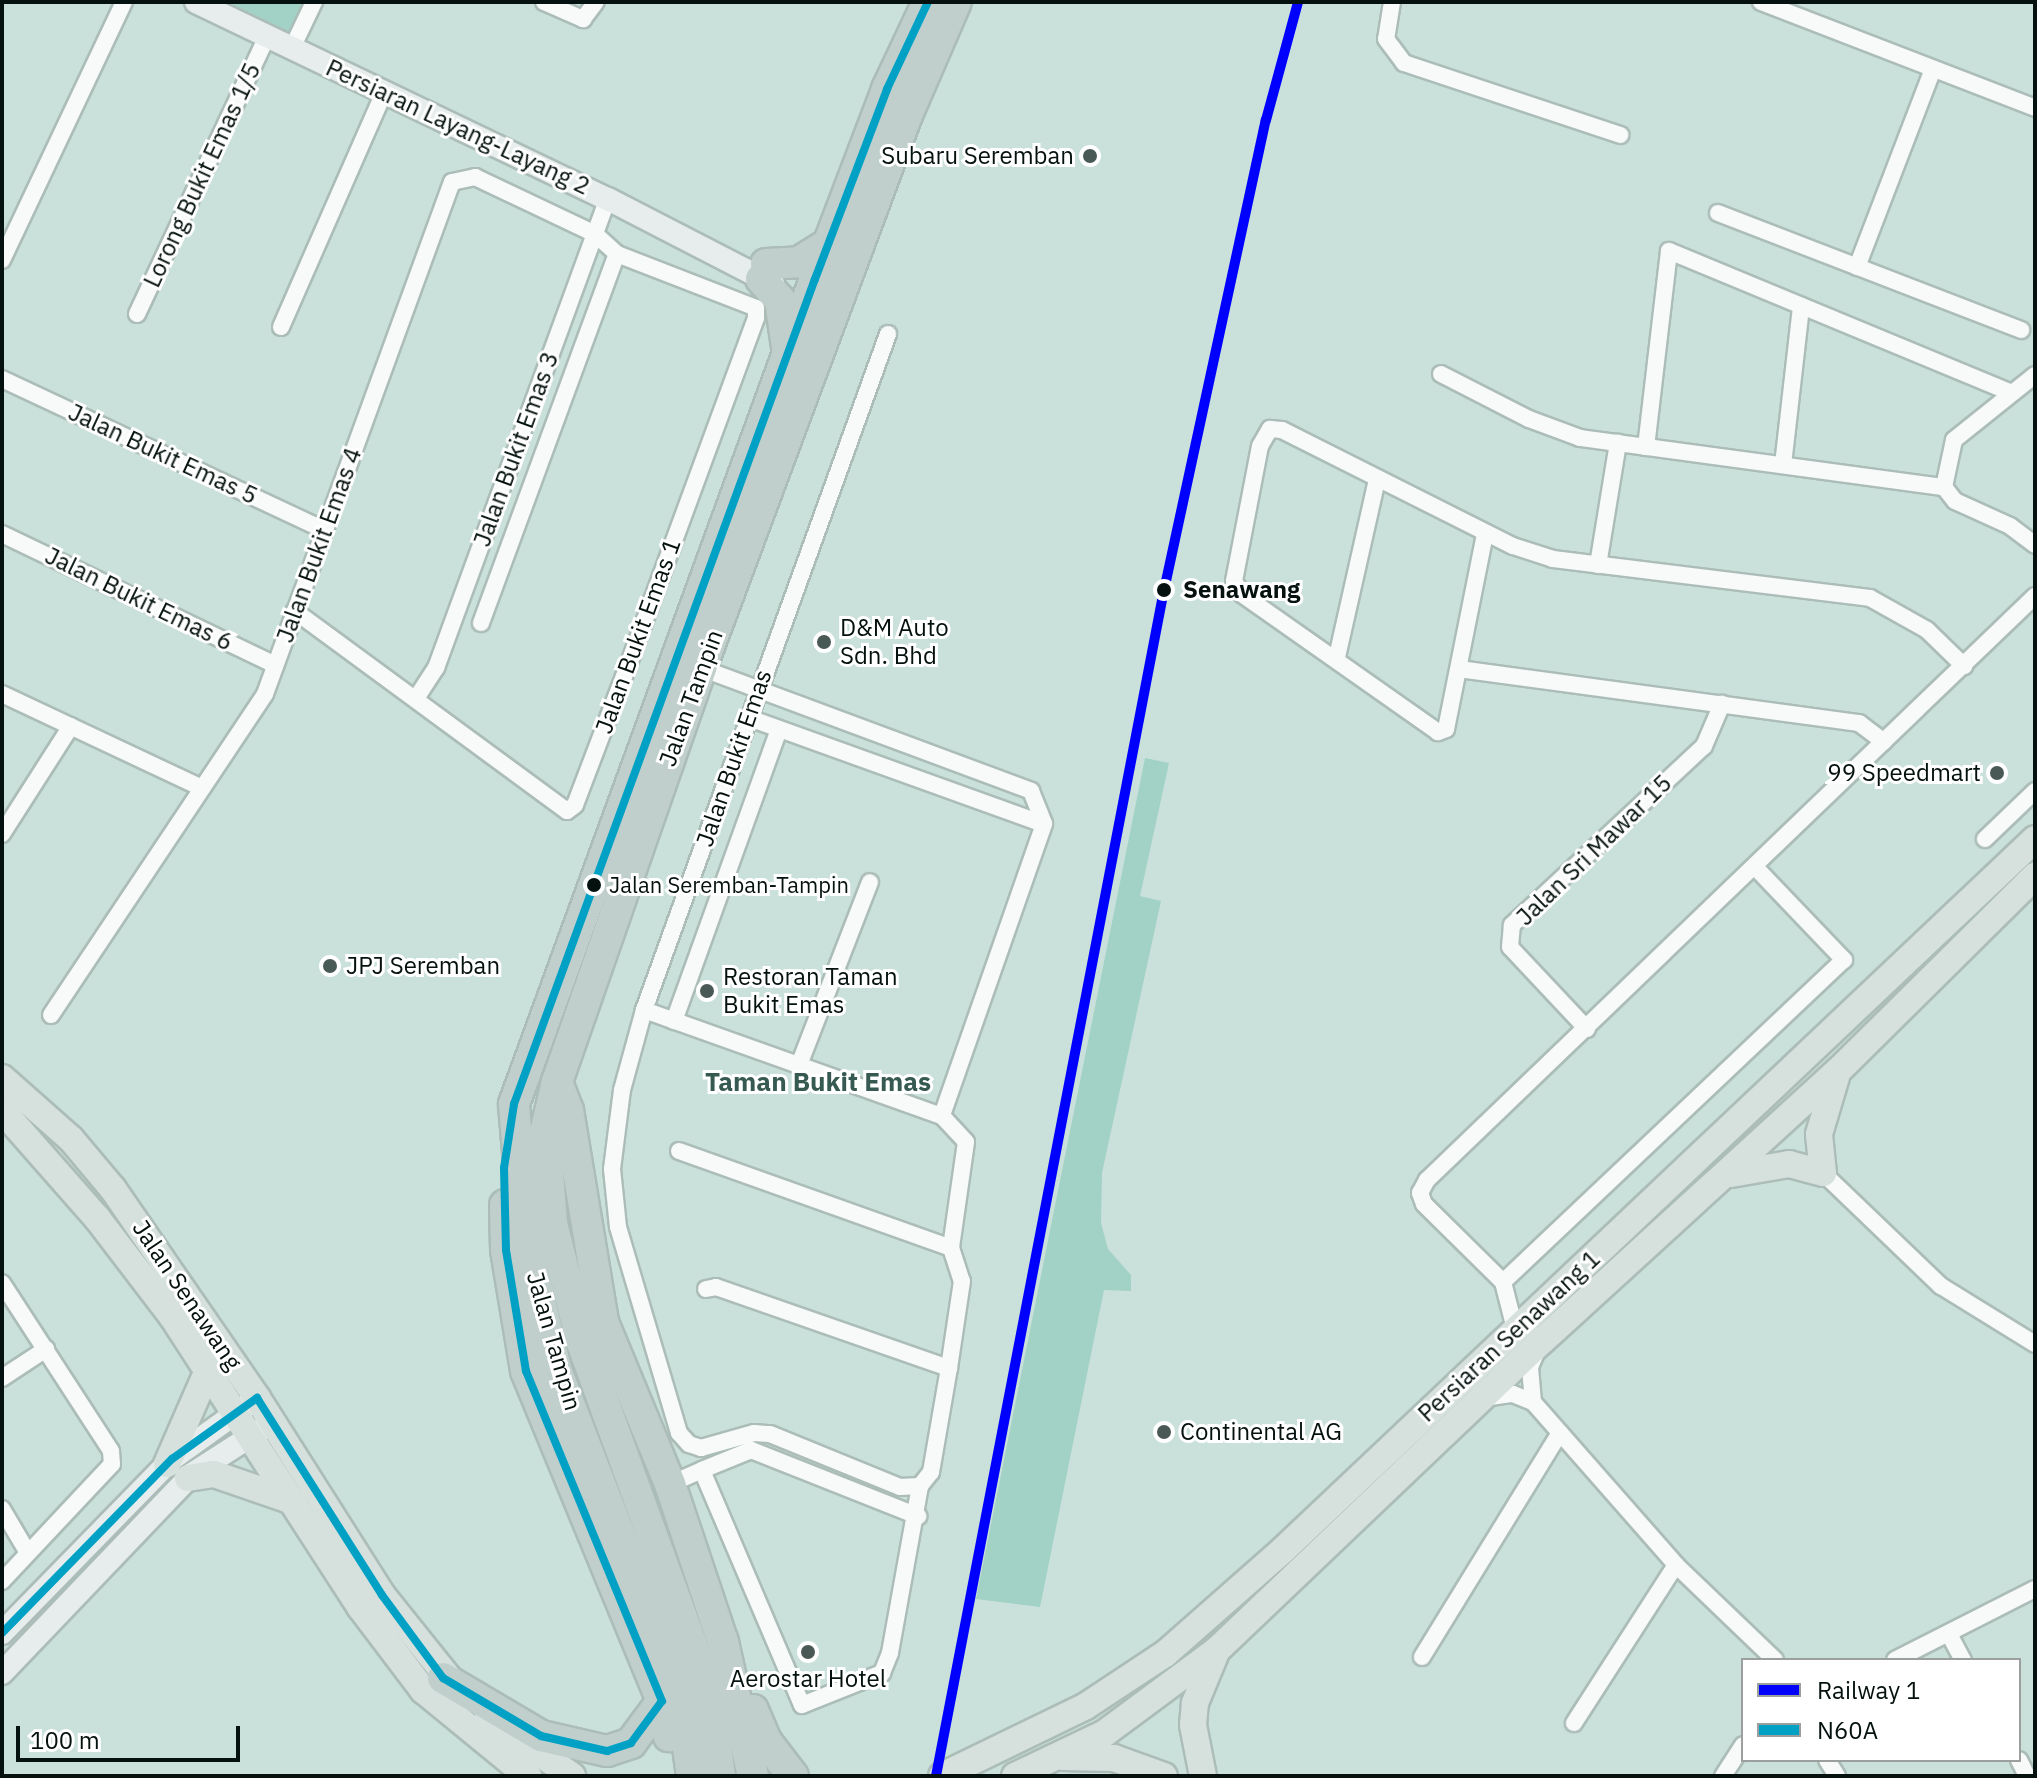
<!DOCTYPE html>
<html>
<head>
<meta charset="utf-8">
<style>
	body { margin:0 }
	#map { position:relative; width:2037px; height:1778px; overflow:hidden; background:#cae0da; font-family:"IBM Plex Sans",sans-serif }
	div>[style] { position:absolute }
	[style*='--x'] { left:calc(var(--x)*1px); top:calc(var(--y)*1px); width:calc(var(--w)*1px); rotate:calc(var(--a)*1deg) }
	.green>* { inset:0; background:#a2d2c5 }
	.roads { filter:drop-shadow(2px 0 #acbdb8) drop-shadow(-2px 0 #acbdb8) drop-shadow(0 2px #acbdb8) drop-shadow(0 -2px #acbdb8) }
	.street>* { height:16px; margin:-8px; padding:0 8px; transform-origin:8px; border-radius:8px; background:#f7faf9 }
	.secondary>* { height:22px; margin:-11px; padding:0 11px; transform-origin:11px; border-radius:11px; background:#e7edec }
	.primary>* { height:26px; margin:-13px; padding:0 13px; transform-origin:13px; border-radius:13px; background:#d6e1de }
	.highway>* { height:30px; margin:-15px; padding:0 15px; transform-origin:15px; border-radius:15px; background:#c1cfcc }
	.bus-1>* { height:8px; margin:-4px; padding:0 4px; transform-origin:4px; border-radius:4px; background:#00a1c4 }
	.rail-1>* { height:10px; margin:-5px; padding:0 5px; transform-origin:5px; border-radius:5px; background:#00f }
	.dots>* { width:22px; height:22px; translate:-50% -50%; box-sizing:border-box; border:4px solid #fff; border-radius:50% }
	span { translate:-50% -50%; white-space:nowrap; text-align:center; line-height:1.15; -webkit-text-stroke:6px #fff; paint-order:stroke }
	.bus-label { font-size:22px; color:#04110e }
	.left { translate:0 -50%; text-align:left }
	.street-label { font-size:24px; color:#04110e }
	.poi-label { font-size:24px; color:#04110e }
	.right { translate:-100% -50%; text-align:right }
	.stop-label { font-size:24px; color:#04110e; font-weight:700 }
	.neighbourhood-label { font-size:26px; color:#365a51; font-weight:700 }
	.frame { position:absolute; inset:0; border:4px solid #04110e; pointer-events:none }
	.legend { position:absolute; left:1741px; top:1658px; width:280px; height:104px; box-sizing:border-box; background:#fff; border:2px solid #9ba09f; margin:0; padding:10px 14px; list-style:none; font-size:24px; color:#04110e }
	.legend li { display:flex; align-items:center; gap:16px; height:40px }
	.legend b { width:40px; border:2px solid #9ba09f }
	.scale { position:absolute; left:16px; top:1726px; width:224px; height:36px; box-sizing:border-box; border:4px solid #04110e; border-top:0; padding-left:10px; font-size:24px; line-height:28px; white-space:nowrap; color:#04110e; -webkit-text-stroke:6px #fff; paint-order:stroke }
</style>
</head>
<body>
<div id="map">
	<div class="green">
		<div style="clip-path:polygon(216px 2px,310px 2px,290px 42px)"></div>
		<div style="clip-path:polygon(1145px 758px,1169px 763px,1140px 896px,1161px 901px,1102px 1173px,1101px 1223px,1108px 1249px,1131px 1275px,1131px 1291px,1104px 1290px,1040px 1607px,976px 1599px)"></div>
	</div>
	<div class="roads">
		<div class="street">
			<div style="--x:544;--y:2;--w:43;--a:23.6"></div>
			<div style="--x:583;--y:19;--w:21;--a:-53"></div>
			<div style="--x:1392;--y:2;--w:37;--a:99"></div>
			<div style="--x:1386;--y:39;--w:30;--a:53"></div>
			<div style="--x:1404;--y:63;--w:228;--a:18.4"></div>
			<div style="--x:1761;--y:2;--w:294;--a:21.1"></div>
			<div style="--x:292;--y:48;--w:51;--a:-64.4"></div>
			<div style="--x:1718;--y:213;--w:325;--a:21.1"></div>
			<div style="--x:2;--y:260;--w:285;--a:-64.7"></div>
			<div style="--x:1857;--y:267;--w:212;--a:-69"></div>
			<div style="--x:137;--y:314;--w:307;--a:-64.9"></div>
			<div style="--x:281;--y:327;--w:257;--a:-66.3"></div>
			<div style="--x:888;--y:334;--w:719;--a:109.85"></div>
			<div style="--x:644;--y:1010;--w:83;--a:105.4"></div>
			<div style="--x:622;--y:1090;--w:80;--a:97.2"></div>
			<div style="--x:612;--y:1169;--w:58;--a:84.1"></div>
			<div style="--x:618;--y:1227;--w:215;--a:73.5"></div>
			<div style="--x:679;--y:1433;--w:15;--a:48"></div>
			<div style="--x:689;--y:1444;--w:13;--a:18"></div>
			<div style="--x:701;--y:1448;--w:55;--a:-15.8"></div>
			<div style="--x:754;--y:1433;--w:16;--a:4"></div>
			<div style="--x:770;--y:1434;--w:140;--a:22.2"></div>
			<div style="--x:900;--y:1487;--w:20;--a:-3"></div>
			<div style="--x:1441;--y:374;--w:99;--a:27.1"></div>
			<div style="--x:1529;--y:419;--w:54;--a:20.4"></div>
			<div style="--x:1580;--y:438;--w:367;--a:7.7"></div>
			<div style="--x:2035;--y:375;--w:104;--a:141.3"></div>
			<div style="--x:1954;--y:440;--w:48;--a:102"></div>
			<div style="--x:1944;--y:487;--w:18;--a:52"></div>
			<div style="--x:1955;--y:501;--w:60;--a:24.4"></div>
			<div style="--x:2010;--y:526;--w:31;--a:37"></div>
			<div style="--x:2;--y:379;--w:357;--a:25.1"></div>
			<div style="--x:1646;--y:447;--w:197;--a:-83.3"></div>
			<div style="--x:1669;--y:251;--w:370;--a:22.5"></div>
			<div style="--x:1783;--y:465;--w:160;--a:-83.5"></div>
			<div style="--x:2;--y:534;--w:303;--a:25.6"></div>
			<div style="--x:1485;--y:534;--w:199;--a:101.3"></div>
			<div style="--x:1446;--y:729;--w:9;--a:159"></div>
			<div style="--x:1438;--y:732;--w:240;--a:-144.9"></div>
			<div style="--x:1242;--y:594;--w:15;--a:-122"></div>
			<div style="--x:1234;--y:581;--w:137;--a:-79.1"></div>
			<div style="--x:1260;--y:446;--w:20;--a:-60"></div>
			<div style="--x:1270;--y:429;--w:12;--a:5"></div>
			<div style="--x:1282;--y:430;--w:258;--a:26.7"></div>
			<div style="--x:1513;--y:546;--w:42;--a:18"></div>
			<div style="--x:1553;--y:559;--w:319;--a:7"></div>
			<div style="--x:1870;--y:598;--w:65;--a:29.3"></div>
			<div style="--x:1927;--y:630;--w:52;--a:44.2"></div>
			<div style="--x:1598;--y:565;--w:124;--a:-80.7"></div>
			<div style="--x:481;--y:623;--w:393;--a:-69.8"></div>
			<div style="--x:1337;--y:657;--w:182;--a:-77.3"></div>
			<div style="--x:701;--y:668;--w:352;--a:20.4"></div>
			<div style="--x:1031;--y:791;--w:35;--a:68"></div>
			<div style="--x:1044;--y:824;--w:309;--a:109.3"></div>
			<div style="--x:1459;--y:669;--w:404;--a:7.7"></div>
			<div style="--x:1859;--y:723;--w:31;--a:37"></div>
			<div style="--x:2;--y:694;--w:221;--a:25.2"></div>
			<div style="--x:417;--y:697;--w:35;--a:-57"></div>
			<div style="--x:436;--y:668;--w:500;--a:-69.9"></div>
			<div style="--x:749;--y:718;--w:313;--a:19.8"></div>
			<div style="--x:2;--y:834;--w:128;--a:-57.4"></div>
			<div style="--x:1985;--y:839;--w:69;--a:-43.8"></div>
			<div style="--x:644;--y:1010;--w:316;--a:19.6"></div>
			<div style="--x:942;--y:1116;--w:35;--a:47"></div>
			<div style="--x:966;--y:1142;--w:107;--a:98.1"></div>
			<div style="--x:951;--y:1248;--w:35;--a:72"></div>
			<div style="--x:962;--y:1281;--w:88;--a:98.5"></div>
			<div style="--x:949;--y:1368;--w:106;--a:99.8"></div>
			<div style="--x:931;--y:1472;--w:18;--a:128"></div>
			<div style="--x:920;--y:1486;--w:170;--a:100.2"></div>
			<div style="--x:890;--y:1653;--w:22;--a:112"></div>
			<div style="--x:882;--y:1673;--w:86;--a:158.2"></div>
			<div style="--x:802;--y:1705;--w:255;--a:-113.1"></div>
			<div style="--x:702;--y:1470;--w:35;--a:156"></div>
			<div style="--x:51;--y:1015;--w:386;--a:-56.3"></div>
			<div style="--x:265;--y:694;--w:545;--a:-69.94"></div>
			<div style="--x:452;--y:182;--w:24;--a:-12"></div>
			<div style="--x:475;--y:177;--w:133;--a:25.4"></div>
			<div style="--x:595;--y:234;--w:30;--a:42"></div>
			<div style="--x:617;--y:254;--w:149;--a:21.2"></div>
			<div style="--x:756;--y:308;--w:10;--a:90"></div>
			<div style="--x:756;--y:318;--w:382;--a:110.2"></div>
			<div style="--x:624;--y:676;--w:138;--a:110.8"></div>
			<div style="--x:575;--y:805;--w:10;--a:143"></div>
			<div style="--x:567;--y:811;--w:338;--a:-143.7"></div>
			<div style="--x:674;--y:1021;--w:310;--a:-70.2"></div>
			<div style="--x:1587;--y:1029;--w:112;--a:-133.2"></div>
			<div style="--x:1510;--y:947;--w:22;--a:-85"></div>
			<div style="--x:1512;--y:925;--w:262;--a:-43"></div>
			<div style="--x:1704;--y:746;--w:46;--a:-66.8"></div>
			<div style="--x:799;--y:1065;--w:196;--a:-68.8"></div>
			<div style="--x:679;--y:1151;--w:289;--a:19.6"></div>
			<div style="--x:1823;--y:1173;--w:163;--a:43.8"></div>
			<div style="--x:1941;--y:1286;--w:110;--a:31.7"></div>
			<div style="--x:1503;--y:1282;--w:469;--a:-43.4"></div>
			<div style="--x:1844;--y:960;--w:129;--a:-133.7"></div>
			<div style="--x:2;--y:1283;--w:200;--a:57"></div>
			<div style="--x:111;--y:1451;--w:13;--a:86"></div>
			<div style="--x:112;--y:1464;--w:161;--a:133.2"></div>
			<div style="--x:706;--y:1289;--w:10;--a:-11"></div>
			<div style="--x:716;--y:1287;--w:247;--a:19.2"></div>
			<div style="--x:1515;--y:1329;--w:49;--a:-104.3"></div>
			<div style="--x:1503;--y:1282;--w:111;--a:-135.4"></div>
			<div style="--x:1424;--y:1204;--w:12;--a:-110"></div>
			<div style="--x:1420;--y:1193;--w:15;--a:-62"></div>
			<div style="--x:1427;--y:1180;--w:843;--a:-43.85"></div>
			<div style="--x:2;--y:1378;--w:53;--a:-33.4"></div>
			<div style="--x:1483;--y:1398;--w:30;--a:-8"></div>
			<div style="--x:1513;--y:1394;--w:22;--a:22"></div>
			<div style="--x:1533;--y:1402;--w:217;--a:48.7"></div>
			<div style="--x:1676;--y:1565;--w:137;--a:43.8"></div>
			<div style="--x:1533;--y:1402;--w:35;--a:-95"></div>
			<div style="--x:1530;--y:1367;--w:15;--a:-67"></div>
			<div style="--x:702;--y:1470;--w:53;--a:-22.2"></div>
			<div style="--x:751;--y:1450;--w:180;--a:21.6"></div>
			<div style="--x:2;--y:1509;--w:51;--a:59.4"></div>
			<div style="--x:1949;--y:1634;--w:30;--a:62"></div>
			<div style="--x:1422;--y:1657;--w:263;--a:-58.4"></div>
			<div style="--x:1895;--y:1660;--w:157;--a:-26.9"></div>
			<div style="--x:1574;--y:1723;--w:188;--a:-57.2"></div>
			<div style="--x:1827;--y:1760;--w:19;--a:58"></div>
			<div style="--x:2019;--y:1760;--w:18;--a:63"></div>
			<div style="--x:1723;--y:1776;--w:37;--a:-57"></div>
		</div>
		<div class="secondary">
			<div style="--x:196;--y:2;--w:457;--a:25.6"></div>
			<div style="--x:608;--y:199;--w:186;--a:27.3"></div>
			<div style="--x:2;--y:1633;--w:243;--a:-45.7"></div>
			<div style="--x:172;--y:1459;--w:96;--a:-35.7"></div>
			<div style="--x:2;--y:1673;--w:275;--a:-46.3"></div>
			<div style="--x:192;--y:1474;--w:87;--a:-32.8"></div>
		</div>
		<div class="primary">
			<div style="--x:2;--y:1078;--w:92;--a:41.5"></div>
			<div style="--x:71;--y:1139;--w:65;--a:50"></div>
			<div style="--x:113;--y:1189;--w:254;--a:55.4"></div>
			<div style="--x:257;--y:1398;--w:233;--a:57.6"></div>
			<div style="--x:382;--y:1595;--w:123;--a:51.3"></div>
			<div style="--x:2;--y:1110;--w:144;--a:48.7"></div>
			<div style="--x:97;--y:1218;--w:123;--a:52.6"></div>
			<div style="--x:172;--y:1316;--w:348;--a:57.1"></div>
			<div style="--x:361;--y:1608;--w:103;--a:52.9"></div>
			<div style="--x:423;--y:1690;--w:136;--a:39.3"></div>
			<div style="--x:1731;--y:1174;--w:59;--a:-9.8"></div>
			<div style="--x:1789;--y:1164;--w:35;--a:15"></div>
			<div style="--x:1823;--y:1173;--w:39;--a:-96"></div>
			<div style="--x:1819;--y:1134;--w:59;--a:-73.4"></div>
			<div style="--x:167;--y:1464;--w:103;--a:-66.4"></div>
			<div style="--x:188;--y:1478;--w:26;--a:-9"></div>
			<div style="--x:214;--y:1474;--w:83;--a:18.9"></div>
			<div style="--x:488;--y:1717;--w:103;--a:35.1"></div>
			<div style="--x:1063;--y:1757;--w:51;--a:1.1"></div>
			<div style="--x:1114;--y:1758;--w:53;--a:19.8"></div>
			<div style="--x:942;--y:1776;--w:160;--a:-25.9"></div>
			<div style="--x:1086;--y:1706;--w:95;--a:-33.4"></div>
			<div style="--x:1165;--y:1654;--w:157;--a:-41.4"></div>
			<div style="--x:1283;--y:1550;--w:1035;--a:-43.39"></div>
			<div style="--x:1015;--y:1776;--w:100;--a:-25.5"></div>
			<div style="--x:1105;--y:1733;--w:139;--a:-36.5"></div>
			<div style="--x:1217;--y:1650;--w:448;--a:-43.6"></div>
			<div style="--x:1542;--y:1341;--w:402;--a:-42.4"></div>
			<div style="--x:1839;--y:1070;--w:276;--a:-44.7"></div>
			<div style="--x:1203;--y:1776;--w:52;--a:-101.1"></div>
			<div style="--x:1193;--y:1725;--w:22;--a:-85"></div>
			<div style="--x:1195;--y:1703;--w:57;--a:-67.5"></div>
		</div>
		<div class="highway">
			<div style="--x:766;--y:264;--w:33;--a:-3"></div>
			<div style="--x:799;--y:262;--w:36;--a:-32"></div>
			<div style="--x:761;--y:279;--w:28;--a:48"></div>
			<div style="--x:780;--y:300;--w:48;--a:81.5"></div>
			<div style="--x:557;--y:1082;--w:30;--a:69"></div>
			<div style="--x:568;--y:1110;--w:215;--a:80.6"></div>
			<div style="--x:603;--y:1322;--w:175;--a:67.5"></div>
			<div style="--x:670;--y:1484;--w:167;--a:71.5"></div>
			<div style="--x:723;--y:1642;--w:137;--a:77.4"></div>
			<div style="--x:505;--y:1205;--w:45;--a:88.7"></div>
			<div style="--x:506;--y:1250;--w:123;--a:80.6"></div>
			<div style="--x:526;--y:1371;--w:357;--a:67.6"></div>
			<div style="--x:662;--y:1701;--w:36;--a:79"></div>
			<div style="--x:443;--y:1678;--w:114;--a:30.6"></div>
			<div style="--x:541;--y:1736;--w:68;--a:12.8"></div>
			<div style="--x:607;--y:1751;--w:25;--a:-18"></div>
			<div style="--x:631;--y:1743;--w:52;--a:-53.6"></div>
			<div style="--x:753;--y:1710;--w:34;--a:67"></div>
			<div style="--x:766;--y:1741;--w:44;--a:52.4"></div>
			<div style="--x:692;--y:1776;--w:86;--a:-98"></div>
			<div style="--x:680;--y:1691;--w:345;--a:-111.1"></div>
			<div style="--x:556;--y:1369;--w:137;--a:-103.1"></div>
			<div style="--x:525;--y:1236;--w:132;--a:-94.8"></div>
			<div style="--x:514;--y:1104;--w:878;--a:-69.96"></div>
			<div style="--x:815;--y:279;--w:203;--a:-69.2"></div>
			<div style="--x:887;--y:89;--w:96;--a:-64.8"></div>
			<div style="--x:720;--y:1776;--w:88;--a:-97.9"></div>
			<div style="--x:708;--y:1689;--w:368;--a:-110"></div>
			<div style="--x:582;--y:1343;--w:123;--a:-104.1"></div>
			<div style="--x:552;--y:1224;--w:91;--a:-94.4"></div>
			<div style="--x:545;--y:1133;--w:52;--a:-76.8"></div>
			<div style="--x:557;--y:1082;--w:438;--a:-70.8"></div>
			<div style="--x:701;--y:668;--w:590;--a:-69.57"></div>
			<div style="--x:907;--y:115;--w:123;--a:-66.6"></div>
		</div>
	</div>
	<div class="bus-1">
		<div style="--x:2;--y:1633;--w:243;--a:-45.7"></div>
		<div style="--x:172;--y:1459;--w:105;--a:-35.7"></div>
		<div style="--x:257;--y:1398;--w:233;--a:57.6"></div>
		<div style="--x:382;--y:1595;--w:103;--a:53.7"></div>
		<div style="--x:443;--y:1678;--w:114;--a:30.6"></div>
		<div style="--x:541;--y:1736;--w:68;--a:12.8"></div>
		<div style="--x:607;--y:1751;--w:25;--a:-18"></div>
		<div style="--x:631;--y:1743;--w:52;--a:-53.6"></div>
		<div style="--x:662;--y:1701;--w:357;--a:-112.4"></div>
		<div style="--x:526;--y:1371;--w:123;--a:-99.4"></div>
		<div style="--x:506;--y:1250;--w:82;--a:-91.4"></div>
		<div style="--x:504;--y:1168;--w:65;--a:-81.1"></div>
		<div style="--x:514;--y:1104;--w:878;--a:-69.96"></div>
		<div style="--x:815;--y:279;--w:203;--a:-69.2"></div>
		<div style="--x:887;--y:89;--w:96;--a:-64.8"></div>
	</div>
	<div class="rail-1">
		<div style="--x:936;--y:1776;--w:1203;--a:-79.12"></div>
		<div style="--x:1163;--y:595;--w:486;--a:-77.8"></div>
		<div style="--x:1266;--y:120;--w:122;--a:-74.8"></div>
	</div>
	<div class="dots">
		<div style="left:1090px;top:156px;background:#495955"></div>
		<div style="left:1164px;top:590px;background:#04110e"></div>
		<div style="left:824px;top:642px;background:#495955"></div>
		<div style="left:1997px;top:773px;background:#495955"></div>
		<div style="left:594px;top:885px;background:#04110e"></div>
		<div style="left:330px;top:966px;background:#495955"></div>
		<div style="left:707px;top:991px;background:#495955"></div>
		<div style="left:1164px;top:1432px;background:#495955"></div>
		<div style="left:808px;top:1652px;background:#495955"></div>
	</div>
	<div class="bus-label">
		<span class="left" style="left:609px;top:885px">Jalan Seremban-Tampin</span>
	</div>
	<div class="street-label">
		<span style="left:458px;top:127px;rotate:25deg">Persiaran Layang-Layang 2</span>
		<span style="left:202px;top:175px;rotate:-65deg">Lorong Bukit Emas 1/5</span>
		<span style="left:516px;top:449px;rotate:-70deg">Jalan Bukit Emas 3</span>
		<span style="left:163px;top:454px;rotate:25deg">Jalan Bukit Emas 5</span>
		<span style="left:319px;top:545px;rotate:-70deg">Jalan Bukit Emas 4</span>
		<span style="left:139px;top:599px;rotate:26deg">Jalan Bukit Emas 6</span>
		<span style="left:638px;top:636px;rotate:-70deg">Jalan Bukit Emas 1</span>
		<span style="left:691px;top:698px;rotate:-70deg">Jalan Tampin</span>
		<span style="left:734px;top:758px;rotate:-71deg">Jalan Bukit Emas</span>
		<span style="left:1594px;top:850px;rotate:-44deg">Jalan Sri Mawar 15</span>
		<span style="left:187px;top:1295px;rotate:56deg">Jalan Senawang</span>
		<span style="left:1509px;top:1336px;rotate:-43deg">Persiaran Senawang 1</span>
		<span style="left:554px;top:1341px;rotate:74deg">Jalan Tampin</span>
	</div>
	<div class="poi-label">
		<span class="right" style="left:1074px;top:156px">Subaru Seremban</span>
		<span class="left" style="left:840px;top:642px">D&amp;M Auto<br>Sdn. Bhd</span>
		<span class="right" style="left:1981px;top:773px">99 Speedmart</span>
		<span class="left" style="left:346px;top:966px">JPJ Seremban</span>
		<span class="left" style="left:723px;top:991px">Restoran Taman<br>Bukit Emas</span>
		<span class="left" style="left:1180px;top:1432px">Continental AG</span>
		<span style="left:808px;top:1679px">Aerostar Hotel</span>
	</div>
	<div class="stop-label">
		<span class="left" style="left:1183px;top:590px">Senawang</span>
	</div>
	<div class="neighbourhood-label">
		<span style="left:818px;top:1082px">Taman Bukit Emas</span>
	</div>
	<div class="frame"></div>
	<ul class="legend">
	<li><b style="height:10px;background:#00f"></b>Railway 1</li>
	<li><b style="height:10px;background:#00a1c4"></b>N60A</li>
	</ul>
	<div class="scale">100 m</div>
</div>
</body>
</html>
